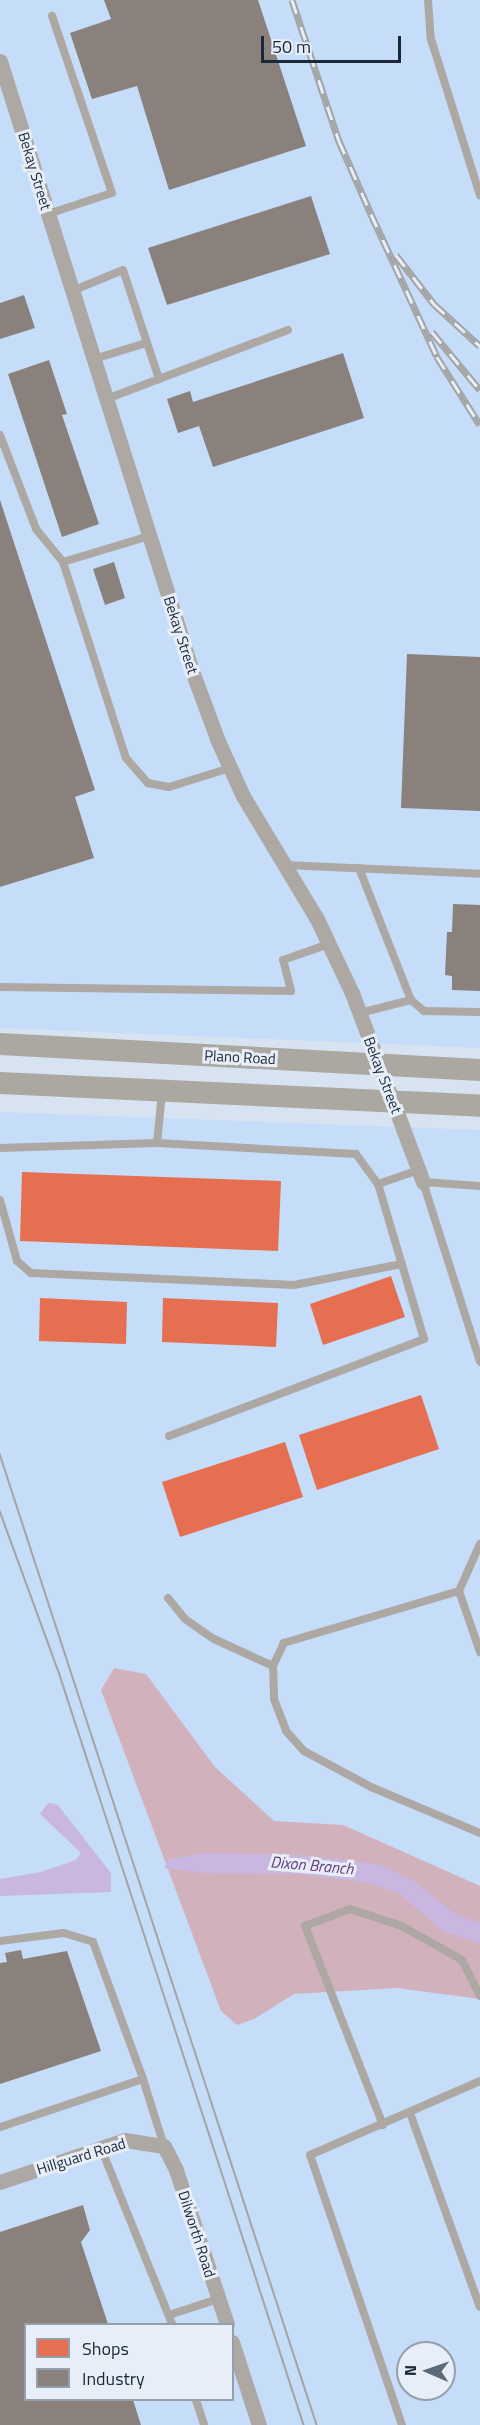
<!DOCTYPE html>
<html>
<head>
<meta charset="utf-8">
<style>
	body { margin:0 }
	#map { position:relative; width:480px; height:2425px; overflow:hidden; background:#d7e3f1; font-family:"Titillium Web",sans-serif }
	div>[style] { position:absolute }
	[style*='--x'] { left:calc(var(--x)*1px); top:calc(var(--y)*1px); width:calc(var(--w)*1px); rotate:calc(var(--a)*1deg) }
	.built>* { inset:0; background:#c5ddf8 }
	.forest>* { inset:0; background:#d1b1bc }
	.water>* { inset:0; background:#cab7e1 }
	.shops>* { inset:0; background:#e76f51 }
	.industry>* { inset:0; background:#8a817c }
	.lane>* { height:8px; margin:-4px; padding:0 4px; transform-origin:4px; border-radius:4px; background:#ada8a3 }
	.street>* { height:15px; margin:-7.5px; padding:0 7.5px; transform-origin:7.5px; border-radius:7.5px; background:#ada8a3 }
	.secondary>* { height:22px; margin:-11px; padding:0 11px; transform-origin:11px; border-radius:11px; background:#aba8a2 }
	.tram>* { height:1.5px; margin:-0.75px; padding:0 0.75px; transform-origin:0.75px; border-radius:0.75px; background:#a4a4a4 }
	.rail>* { height:7px; margin-top:-3.5px; transform-origin:0; background:repeating-linear-gradient(90deg,#e7eef7 0 14px,#a4a4a4 0 28px); box-sizing:border-box; border-block:2px solid #a4a4a4 }
	span { translate:-50% -50%; white-space:nowrap; text-align:center; line-height:1.15; -webkit-text-stroke:6px #e7eef7; paint-order:stroke }
	.street-label { font-size:15px; color:#1a2838 }
	.water-label { font-size:16px; color:#653b7c; font-style:italic }
	.legend { position:absolute; left:24px; top:2323px; width:210px; height:78px; box-sizing:border-box; background:#e7eef7; border:2px solid #959fab; margin:0; padding:8px 10px; list-style:none; font-size:18px; color:#1a2838 }
	.legend li { display:flex; align-items:center; gap:12px; height:30px }
	.legend b { width:30px; border:2px solid #959fab }
	.north { position:absolute; left:396px; top:2341px; width:60px; height:60px; box-sizing:border-box; background:#e7eef7; border:2px solid #959fab; border-radius:50%; rotate:272deg; font-size:16px; font-weight:700; line-height:24px; text-align:center; color:#1a2838 }
	.north::after { content:''; display:block; margin:auto; width:21px; height:27px; background:#5c6979; clip-path:polygon(50% 0,100% 100%,50% 72%,0 100%) }
	.scale { position:absolute; left:261px; top:36px; width:140px; height:27px; box-sizing:border-box; border:3px solid #1a2838; border-top:0; padding-left:8px; font-size:18px; line-height:21px; white-space:nowrap; color:#1a2838; -webkit-text-stroke:4px #e7eef7; paint-order:stroke }
</style>
</head>
<body>
<div id="map">
	<div class="built">
		<div style="clip-path:polygon(0 0,480px 0,480px 1048px,0 1028px)"></div>
		<div style="clip-path:polygon(evenodd,0 1112px,480px 1130px,480px 2425px,0 2425px,0 1112px,26px 2324px,232px 2324px,232px 2400px,26px 2400px,26px 2324px,0 1112px,408px 2353px,444px 2353px,444px 2389px,408px 2389px,408px 2353px)"></div>
	</div>
	<div class="forest">
		<div style="clip-path:polygon(114px 1668px,146px 1674px,215px 1767px,274px 1821px,343px 1825px,480px 1886px,480px 1999px,397px 1988px,294px 1994px,254px 2019px,237px 2025px,221px 2011px,101px 1690px)"></div>
	</div>
	<div class="water">
		<div style="clip-path:polygon(48px 1803px,57px 1804px,111px 1873px,111px 1892px,0 1896px,0 1879px,41px 1872px,76px 1860px,81px 1853px,40px 1814px)"></div>
		<div style="clip-path:polygon(204px 1853px,300px 1855px,377px 1864px,413px 1880px,456px 1915px,480px 1923px,480px 1944px,443px 1931px,400px 1894px,370px 1883px,301px 1874px,204px 1873px,164px 1868px,169px 1859px)"></div>
	</div>
	<div class="shops">
		<div style="clip-path:polygon(22px 1172px,281px 1181px,278px 1251px,20px 1241px)"></div>
		<div style="clip-path:polygon(391px 1276px,405px 1317px,323px 1345px,310px 1304px)"></div>
		<div style="clip-path:polygon(40px 1298px,127px 1302px,126px 1344px,39px 1341px)"></div>
		<div style="clip-path:polygon(163px 1298px,278px 1303px,276px 1347px,162px 1342px)"></div>
		<div style="clip-path:polygon(421px 1395px,439px 1449px,317px 1490px,299px 1435px)"></div>
		<div style="clip-path:polygon(285px 1442px,303px 1497px,180px 1537px,162px 1482px)"></div>
	</div>
	<div class="industry">
		<div style="clip-path:polygon(104px 0,258px 0,306px 146px,169px 190px,137px 86px,92px 99px,70px 33px,111px 19px)"></div>
		<div style="clip-path:polygon(311px 196px,330px 254px,167px 305px,148px 248px)"></div>
		<div style="clip-path:polygon(24px 295px,35px 328px,0 339px,0 303px)"></div>
		<div style="clip-path:polygon(343px 353px,364px 418px,213px 467px,199px 426px,178px 433px,167px 399px,190px 391px,193px 402px)"></div>
		<div style="clip-path:polygon(49px 360px,67px 414px,62px 415px,99px 524px,62px 537px,8px 374px)"></div>
		<div style="clip-path:polygon(0 500px,95px 790px,75px 797px,94px 858px,0 887px)"></div>
		<div style="clip-path:polygon(114px 562px,125px 598px,105px 605px,93px 569px)"></div>
		<div style="clip-path:polygon(407px 654px,480px 657px,480px 811px,401px 808px)"></div>
		<div style="clip-path:polygon(453px 904px,480px 905px,480px 991px,452px 990px,452px 976px,445px 975px,447px 932px,452px 932px)"></div>
		<div style="clip-path:polygon(21px 1950px,23px 1959px,67px 1951px,101px 2051px,0 2084px,0 1963px,7px 1962px,5px 1953px)"></div>
		<div style="clip-path:polygon(83px 2205px,90px 2230px,81px 2242px,108px 2324px,26px 2324px,26px 2400px,133px 2400px,141px 2425px,0 2425px,0 2232px)"></div>
	</div>
	<div class="lane">
		<div style="--x:428;--y:0;--w:39;--a:86"></div>
		<div style="--x:431;--y:39;--w:164;--a:72.6"></div>
		<div style="--x:48;--y:214;--w:67;--a:-18.2"></div>
		<div style="--x:112;--y:193;--w:187;--a:-108.7"></div>
		<div style="--x:72;--y:291;--w:55;--a:-22.4"></div>
		<div style="--x:123;--y:270;--w:115;--a:71.7"></div>
		<div style="--x:159;--y:379;--w:57;--a:159.3"></div>
		<div style="--x:94;--y:359;--w:54;--a:-17.1"></div>
		<div style="--x:159;--y:379;--w:138;--a:-20.8"></div>
		<div style="--x:0;--y:435;--w:101;--a:69"></div>
		<div style="--x:36;--y:529;--w:43;--a:50.7"></div>
		<div style="--x:63;--y:562;--w:206;--a:72.2"></div>
		<div style="--x:126;--y:758;--w:33;--a:49"></div>
		<div style="--x:148;--y:783;--w:21;--a:11"></div>
		<div style="--x:169;--y:787;--w:64;--a:-17.3"></div>
		<div style="--x:63;--y:562;--w:90;--a:-16.8"></div>
		<div style="--x:285;--y:865;--w:195;--a:2.6"></div>
		<div style="--x:359;--y:868;--w:142;--a:68.5"></div>
		<div style="--x:411;--y:1000;--w:17;--a:40"></div>
		<div style="--x:424;--y:1011;--w:56;--a:1"></div>
		<div style="--x:0;--y:987;--w:291;--a:0.8"></div>
		<div style="--x:291;--y:991;--w:32;--a:-104"></div>
		<div style="--x:283;--y:960;--w:49;--a:-19.2"></div>
		<div style="--x:360;--y:1013;--w:53;--a:-14.3"></div>
		<div style="--x:162;--y:1093;--w:50;--a:95.7"></div>
		<div style="--x:157;--y:1143;--w:199;--a:3.2"></div>
		<div style="--x:356;--y:1154;--w:37;--a:54"></div>
		<div style="--x:0;--y:1148;--w:157;--a:-1.8"></div>
		<div style="--x:480;--y:1186;--w:57;--a:-176"></div>
		<div style="--x:423;--y:1182;--w:189;--a:72.4"></div>
		<div style="--x:0;--y:1200;--w:63;--a:74.4"></div>
		<div style="--x:17;--y:1261;--w:18;--a:41"></div>
		<div style="--x:31;--y:1273;--w:263;--a:2.6"></div>
		<div style="--x:294;--y:1285;--w:110;--a:-11"></div>
		<div style="--x:169;--y:1436;--w:273;--a:-20.8"></div>
		<div style="--x:424;--y:1339;--w:162;--a:-106.5"></div>
		<div style="--x:378;--y:1184;--w:43;--a:-18.9"></div>
		<div style="--x:480;--y:1544;--w:51;--a:114.1"></div>
		<div style="--x:459;--y:1591;--w:65;--a:71"></div>
		<div style="--x:459;--y:1591;--w:183;--a:163.5"></div>
		<div style="--x:284;--y:1643;--w:25;--a:116"></div>
		<div style="--x:273;--y:1666;--w:33;--a:88"></div>
		<div style="--x:274;--y:1699;--w:34;--a:69"></div>
		<div style="--x:286;--y:1731;--w:27;--a:48"></div>
		<div style="--x:304;--y:1751;--w:76;--a:28.2"></div>
		<div style="--x:371;--y:1787;--w:118;--a:22.9"></div>
		<div style="--x:168;--y:1598;--w:27;--a:51"></div>
		<div style="--x:185;--y:1619;--w:35;--a:35"></div>
		<div style="--x:214;--y:1639;--w:65;--a:24.6"></div>
		<div style="--x:0;--y:1941;--w:64;--a:-7.1"></div>
		<div style="--x:64;--y:1933;--w:30;--a:17"></div>
		<div style="--x:93;--y:1942;--w:146;--a:69.9"></div>
		<div style="--x:143;--y:2079;--w:151;--a:161.4"></div>
		<div style="--x:143;--y:2079;--w:70;--a:72.6"></div>
		<div style="--x:410;--y:2113;--w:206;--a:70.2"></div>
		<div style="--x:383;--y:2125;--w:214;--a:-111.4"></div>
		<div style="--x:305;--y:1926;--w:48;--a:-20.7"></div>
		<div style="--x:350;--y:1909;--w:55;--a:18.1"></div>
		<div style="--x:402;--y:1926;--w:69;--a:29.5"></div>
		<div style="--x:462;--y:1960;--w:40;--a:63.4"></div>
		<div style="--x:101;--y:2148;--w:190;--a:68"></div>
		<div style="--x:169;--y:2315;--w:52;--a:-18.1"></div>
		<div style="--x:196;--y:2400;--w:26;--a:72"></div>
		<div style="--x:402;--y:2425;--w:285;--a:-108.8"></div>
		<div style="--x:310;--y:2155;--w:185;--a:-23.5"></div>
	</div>
	<div class="street">
		<div style="--x:0;--y:61;--w:640;--a:72.53"></div>
		<div style="--x:192;--y:671;--w:75;--a:69.6"></div>
		<div style="--x:218;--y:741;--w:60;--a:65.6"></div>
		<div style="--x:243;--y:796;--w:144;--a:59"></div>
		<div style="--x:317;--y:919;--w:82;--a:64.7"></div>
		<div style="--x:352;--y:993;--w:202;--a:69.4"></div>
		<div style="--x:0;--y:2182;--w:132;--a:-18.6"></div>
		<div style="--x:125;--y:2140;--w:39;--a:9"></div>
		<div style="--x:164;--y:2146;--w:27;--a:63"></div>
		<div style="--x:176;--y:2170;--w:162;--a:71.7"></div>
		<div style="--x:232;--y:2342;--w:87;--a:72"></div>
	</div>
	<div class="secondary">
		<div style="--x:0;--y:1044;--w:481;--a:3.1"></div>
		<div style="--x:0;--y:1083;--w:481;--a:2.7"></div>
	</div>
	<div class="tram">
		<div style="--x:0;--y:1454;--w:1021;--a:71.92"></div>
		<div style="--x:0;--y:1511;--w:175;--a:69.9"></div>
		<div style="--x:60;--y:1675;--w:789;--a:71.98"></div>
	</div>
	<div class="rail">
		<div style="--x:292;--y:0;--w:149;--a:71.6"></div>
		<div style="--x:339;--y:141;--w:80;--a:66.3"></div>
		<div style="--x:371;--y:214;--w:157;--a:65.2"></div>
		<div style="--x:437;--y:357;--w:80;--a:57.7"></div>
		<div style="--x:396;--y:255;--w:62;--a:52.2"></div>
		<div style="--x:434;--y:304;--w:62;--a:42.4"></div>
		<div style="--x:432;--y:332;--w:75;--a:50.4"></div>
	</div>
	<div class="street-label">
		<span style="left:35px;top:171px;rotate:73deg">Bekay Street</span>
		<span style="left:181px;top:635px;rotate:72deg">Bekay Street</span>
		<span style="left:240px;top:1057px;rotate:3deg">Plano Road</span>
		<span style="left:383px;top:1075px;rotate:69deg">Bekay Street</span>
		<span style="left:81px;top:2156px;rotate:-17deg">Hillguard Road</span>
		<span style="left:197px;top:2234px;rotate:72deg">Dilworth Road</span>
	</div>
	<div class="water-label">
		<span style="left:312px;top:1865px;rotate:5deg">Dixon Branch</span>
	</div>
	<ul class="legend">
	<li><b style="height:16px;background:#e76f51"></b>Shops</li>
	<li><b style="height:16px;background:#8a817c"></b>Industry</li>
	</ul>
	<div class="north">N</div>
	<div class="scale">50 m</div>
</div>
</body>
</html>
